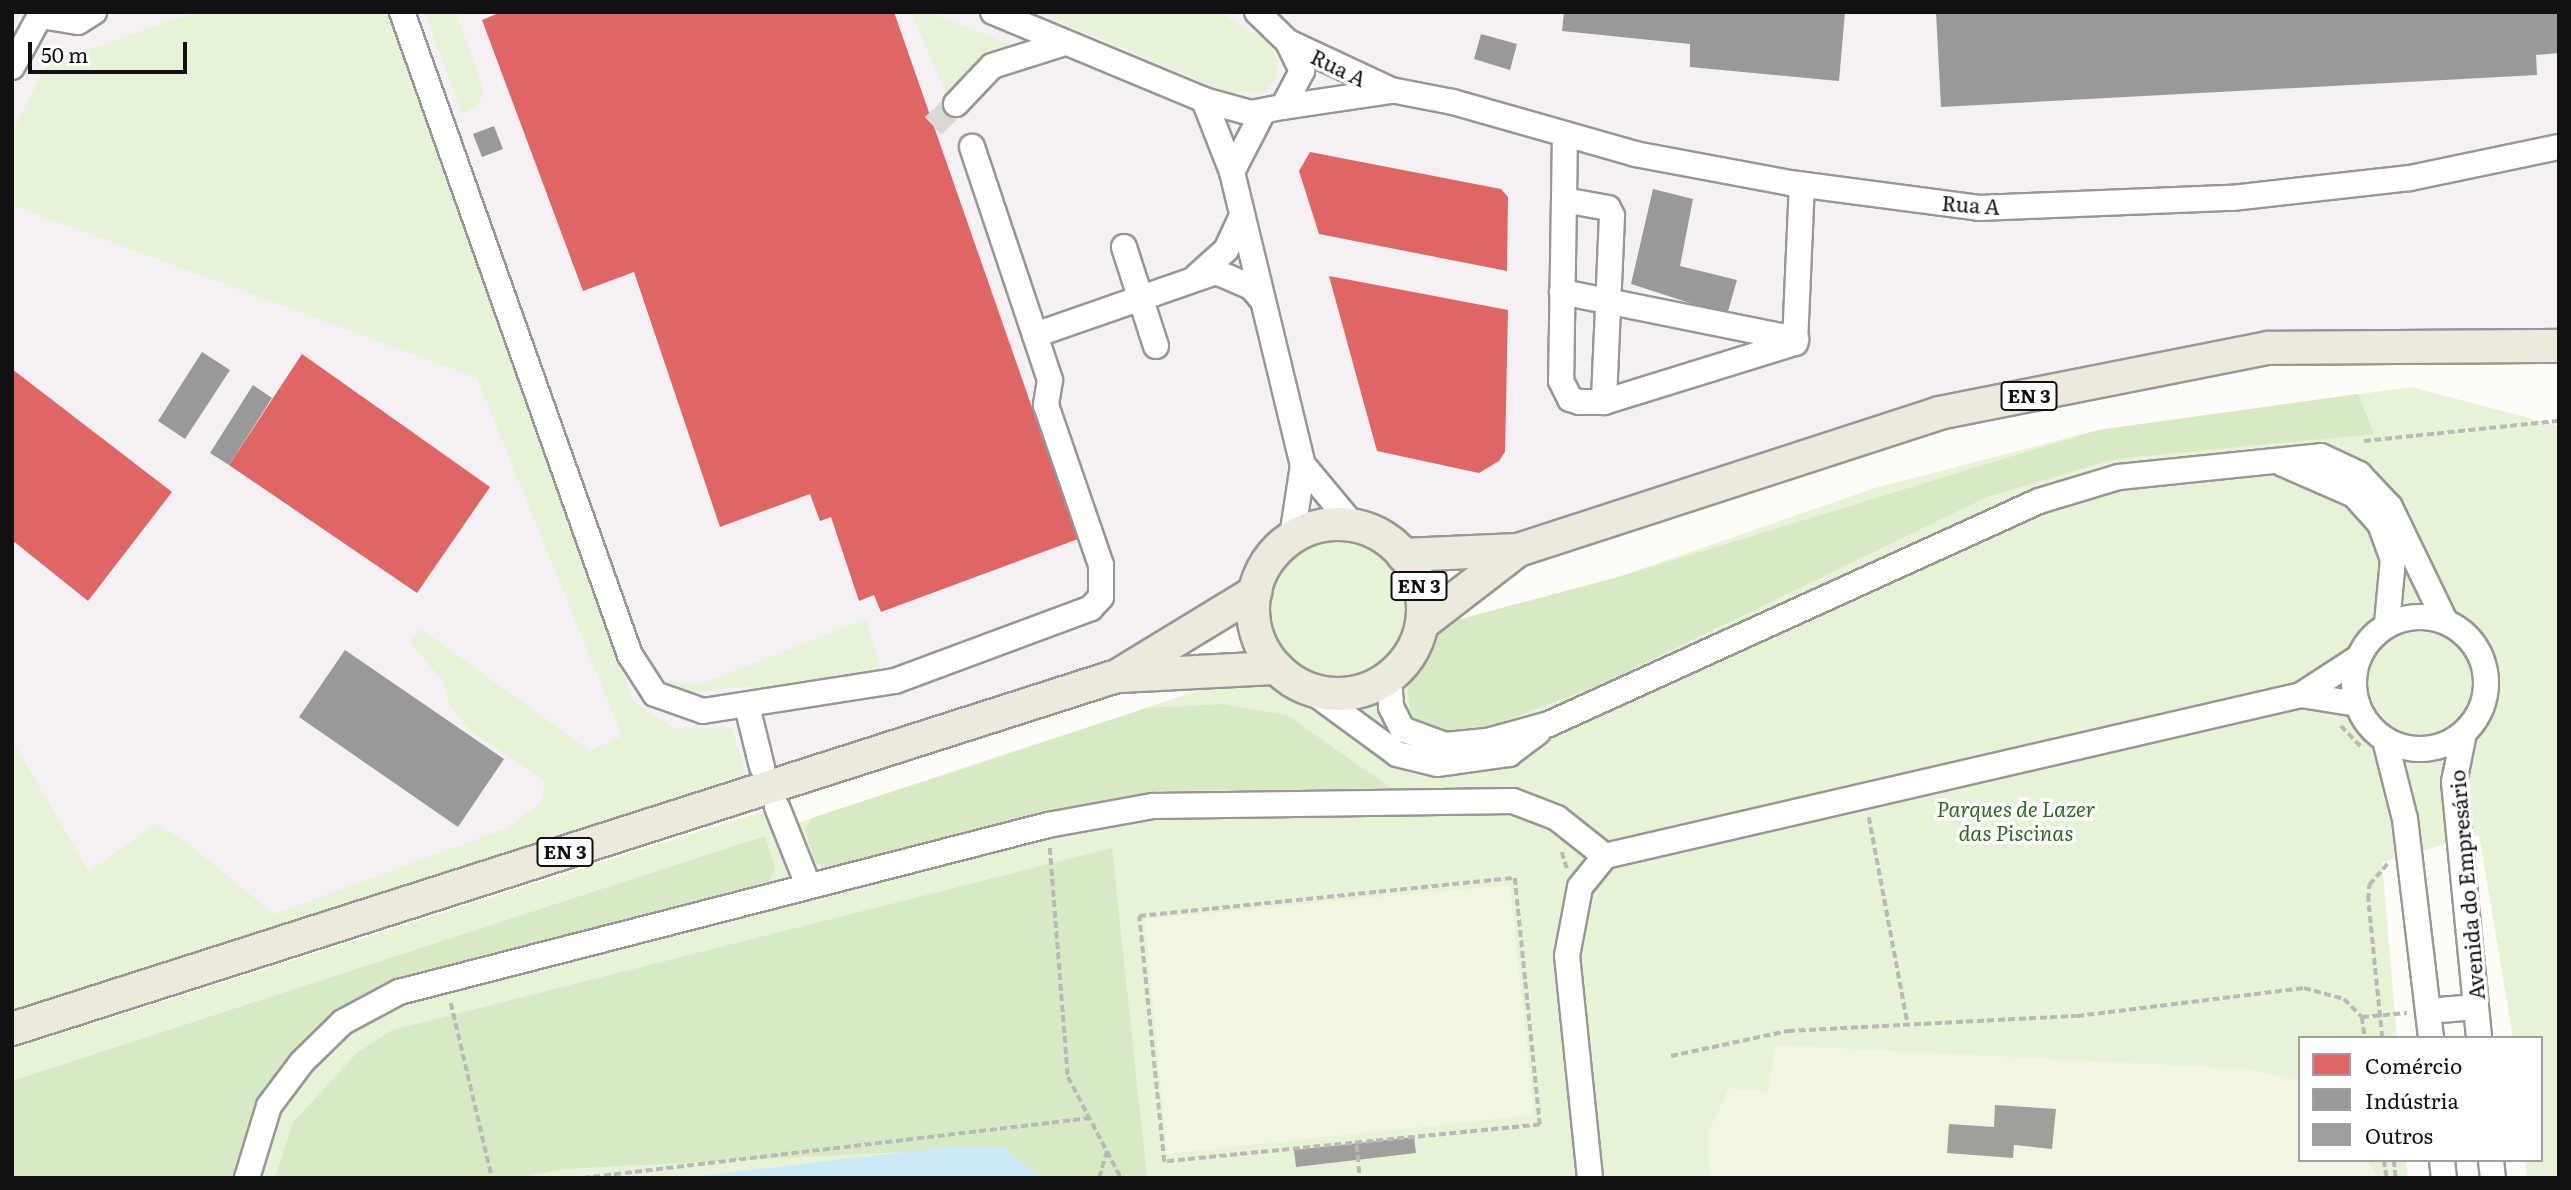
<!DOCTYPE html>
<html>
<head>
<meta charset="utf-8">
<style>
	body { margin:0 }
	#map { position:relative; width:2571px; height:1190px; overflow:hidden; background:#fdfcf7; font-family:Literata,serif }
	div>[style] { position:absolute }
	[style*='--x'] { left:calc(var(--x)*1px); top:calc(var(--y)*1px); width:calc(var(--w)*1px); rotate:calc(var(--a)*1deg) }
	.industrial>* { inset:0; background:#f5f0f3 }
	.green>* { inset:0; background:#e7f3d7 }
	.forest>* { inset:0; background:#d8eac5 }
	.pitch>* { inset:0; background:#f0f6e1 }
	.water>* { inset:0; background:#cde8f7 }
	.shops>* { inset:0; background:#e06666 }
	.industry>* { inset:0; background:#999 }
	.building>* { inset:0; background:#a19f9c }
	.minor-tunnel>* { height:24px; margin-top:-12px; transform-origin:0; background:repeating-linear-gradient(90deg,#dad9d4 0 24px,transparent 0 36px) }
	.path>* { height:3.5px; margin-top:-1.75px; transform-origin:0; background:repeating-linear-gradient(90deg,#b9b9b8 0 7px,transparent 0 10.5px) }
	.roads { filter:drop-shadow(2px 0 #979795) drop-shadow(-2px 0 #979795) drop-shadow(0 2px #979795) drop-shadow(0 -2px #979795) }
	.minor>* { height:24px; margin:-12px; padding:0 12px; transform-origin:12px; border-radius:12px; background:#fffffe }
	.minor>.ring { margin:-12px; padding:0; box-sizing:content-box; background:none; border:24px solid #fffffe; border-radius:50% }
	.major>* { height:32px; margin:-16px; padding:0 16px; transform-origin:16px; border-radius:16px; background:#ede9dc }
	.major>.ring { margin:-16px; padding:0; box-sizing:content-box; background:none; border:32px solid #ede9dc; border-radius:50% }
	span { translate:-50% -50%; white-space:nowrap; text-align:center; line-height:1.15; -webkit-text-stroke:7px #fff; paint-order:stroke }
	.shield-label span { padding:2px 5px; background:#fff; border:2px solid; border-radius:5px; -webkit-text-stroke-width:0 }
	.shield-label { font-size:19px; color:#111; font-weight:700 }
	.street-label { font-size:21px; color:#111 }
	.park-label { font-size:21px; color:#2f6b1f; font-style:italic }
	.frame { position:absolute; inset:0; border:14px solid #111; pointer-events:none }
	.legend { position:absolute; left:2298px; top:1036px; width:245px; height:126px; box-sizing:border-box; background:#fff; border:2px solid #a0a0a0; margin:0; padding:9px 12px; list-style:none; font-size:21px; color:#111 }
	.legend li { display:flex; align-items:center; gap:14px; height:35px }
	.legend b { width:35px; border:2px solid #a0a0a0 }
	.scale { position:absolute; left:28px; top:42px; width:159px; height:32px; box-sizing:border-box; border:4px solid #111; border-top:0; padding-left:9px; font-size:21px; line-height:24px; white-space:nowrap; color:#111; -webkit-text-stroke:5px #fff; paint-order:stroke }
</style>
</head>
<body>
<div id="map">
	<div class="industrial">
		<div style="clip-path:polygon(12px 12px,2559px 12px,2559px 337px,2270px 344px,1893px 420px,12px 1007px)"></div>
	</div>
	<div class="green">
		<div style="clip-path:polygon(196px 12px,389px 12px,633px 701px,673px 728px,732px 728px,746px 774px,12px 1016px,12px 740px,89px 872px,155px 824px,184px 840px,274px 914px,507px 828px,540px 804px,545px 780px,470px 731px,450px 706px,442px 680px,410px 642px,421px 629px,590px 751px,622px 736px,477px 378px,12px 205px,12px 133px,47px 64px)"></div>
		<div style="clip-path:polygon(425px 12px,456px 13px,484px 90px,479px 104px,462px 115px)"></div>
		<div style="clip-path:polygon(911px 12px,928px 12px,1022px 49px,949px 100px)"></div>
		<div style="clip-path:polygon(1036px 12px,1220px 12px,1268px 41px,1278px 61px,1276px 79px,1265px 91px,1229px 93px)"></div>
		<div style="clip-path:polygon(2411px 387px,2559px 426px,2559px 1178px,2527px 1178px,2525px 1160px,2541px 1160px,2541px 1038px,2513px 1038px,2479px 835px,2382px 862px,2397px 1038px,2300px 1038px,2300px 1160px,2406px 1160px,2408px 1178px,12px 1178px,12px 1049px,777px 807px,785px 827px,1288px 661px,1267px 619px,1268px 595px,1276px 574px,1310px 544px,1355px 541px,1392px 565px,1408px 608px,1404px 634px,1618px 577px,1875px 488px,2098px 430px)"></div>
		<div style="clip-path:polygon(866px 619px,882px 675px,755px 694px,751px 686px,689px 693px,666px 681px,701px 684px)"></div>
	</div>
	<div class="forest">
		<div style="clip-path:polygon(2358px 394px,2374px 434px,2115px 459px,1987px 497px,1606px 682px,1479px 731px,1431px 734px,1410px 715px,1407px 680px,1446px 623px,1618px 577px,2098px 430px)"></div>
		<div style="clip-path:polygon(1224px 704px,1287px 715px,1391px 788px,1151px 791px,834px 873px,815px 862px,805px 829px,812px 818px,1147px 708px)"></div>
		<div style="clip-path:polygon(765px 836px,775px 868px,765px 891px,403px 979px,310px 1037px,243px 1147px,237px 1178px,12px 1178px,12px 1081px)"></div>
		<div style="clip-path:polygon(1112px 848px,1147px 1178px,1042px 1178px,1003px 1147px,564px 1169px,520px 1178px,275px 1178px,293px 1122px,358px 1052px,392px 1030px)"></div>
	</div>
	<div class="pitch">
		<div style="clip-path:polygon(1510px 885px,1534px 1115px,1167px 1154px,1145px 919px)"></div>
		<div style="clip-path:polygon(1775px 1045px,2250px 1069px,2300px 1081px,2300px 1160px,2367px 1160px,2378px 1178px,1710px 1178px,1707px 1135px,1729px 1088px,1768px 1092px)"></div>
	</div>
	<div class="water">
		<div style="clip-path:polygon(949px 1147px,1003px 1147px,1042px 1178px,683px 1178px)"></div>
	</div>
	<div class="shops">
		<div style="clip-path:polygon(501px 12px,894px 12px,1078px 539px,881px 612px,874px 595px,859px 601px,831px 517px,820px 521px,810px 494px,720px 527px,634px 272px,583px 291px,482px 20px)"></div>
		<div style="clip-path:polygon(1310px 152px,1501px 189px,1508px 197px,1507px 271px,1319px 234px,1299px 171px)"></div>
		<div style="clip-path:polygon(1329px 276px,1508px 310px,1505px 452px,1499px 461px,1479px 473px,1377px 451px)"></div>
		<div style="clip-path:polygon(302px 354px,490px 487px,417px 593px,229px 465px)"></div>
		<div style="clip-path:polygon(12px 369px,172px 492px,88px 601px,12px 540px)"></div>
	</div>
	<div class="industry">
		<div style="clip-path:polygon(1564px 12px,1845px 12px,1839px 81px,1690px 67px,1690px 44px,1562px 31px)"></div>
		<div style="clip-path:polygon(1936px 12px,2559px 12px,2559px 53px,2536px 55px,2537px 75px,1941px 107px)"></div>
		<div style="clip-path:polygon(1481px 34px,1517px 44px,1510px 70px,1474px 59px)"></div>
		<div style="clip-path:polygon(494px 126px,503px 149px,482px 157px,473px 134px)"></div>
		<div style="clip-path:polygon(1653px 189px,1693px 199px,1680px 266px,1737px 280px,1727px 315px,1631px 284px)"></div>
		<div style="clip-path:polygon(202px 352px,230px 370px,185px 439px,158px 421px)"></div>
		<div style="clip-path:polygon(253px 385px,272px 398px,229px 465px,210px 453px)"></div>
		<div style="clip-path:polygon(345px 650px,504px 759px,458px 827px,299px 717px)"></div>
	</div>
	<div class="building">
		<div style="clip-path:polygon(1995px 1105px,2056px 1109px,2052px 1149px,2014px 1145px,2013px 1158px,1947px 1153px,1949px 1124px,1994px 1127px)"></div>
		<div style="clip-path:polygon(1414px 1137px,1416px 1153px,1296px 1167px,1294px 1150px)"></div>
	</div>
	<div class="minor-tunnel">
		<div style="--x:933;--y:126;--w:32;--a:-44"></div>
	</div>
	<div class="path">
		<div style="--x:2364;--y:441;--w:196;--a:-5.9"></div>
		<div style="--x:2341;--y:726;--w:30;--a:46"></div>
		<div style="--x:1869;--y:817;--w:212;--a:79.4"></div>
		<div style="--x:1050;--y:848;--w:230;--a:85.5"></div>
		<div style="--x:1068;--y:1077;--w:114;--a:62.3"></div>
		<div style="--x:1562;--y:852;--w:17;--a:73"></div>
		<div style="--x:1515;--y:878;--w:248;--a:84.2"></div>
		<div style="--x:1540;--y:1125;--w:378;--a:174.4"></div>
		<div style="--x:1164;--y:1162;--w:247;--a:-95.8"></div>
		<div style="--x:1139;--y:916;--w:378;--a:-5.8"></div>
		<div style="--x:451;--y:1003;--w:180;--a:76.8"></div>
		<div style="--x:2362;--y:1017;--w:21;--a:82"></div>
		<div style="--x:2382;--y:1038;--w:139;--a:-95.8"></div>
		<div style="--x:2368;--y:900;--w:15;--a:-86"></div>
		<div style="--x:2369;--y:885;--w:29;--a:-49"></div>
		<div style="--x:1671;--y:1056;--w:120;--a:-12.1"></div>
		<div style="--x:1788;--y:1031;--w:289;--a:-3"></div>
		<div style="--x:2077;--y:1016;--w:229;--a:-7"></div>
		<div style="--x:2304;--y:988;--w:41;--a:15.4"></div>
		<div style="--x:2344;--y:999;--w:25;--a:45"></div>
		<div style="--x:2362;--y:1017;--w:45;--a:-5.1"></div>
		<div style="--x:1357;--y:1145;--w:33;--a:85"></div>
		<div style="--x:2384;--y:1160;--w:18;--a:81"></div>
		<div style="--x:2394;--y:1160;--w:18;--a:84"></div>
		<div style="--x:583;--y:1178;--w:511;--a:-6.75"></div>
		<div style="--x:1099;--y:1178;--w:29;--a:-74"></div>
	</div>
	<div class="roads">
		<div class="minor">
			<div style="--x:402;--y:12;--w:682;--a:70.48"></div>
			<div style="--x:630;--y:655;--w:46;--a:57.3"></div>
			<div style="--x:655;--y:694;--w:51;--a:19.5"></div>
			<div style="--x:703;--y:711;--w:194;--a:-8.9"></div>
			<div style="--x:895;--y:681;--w:209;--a:-20.4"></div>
			<div style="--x:1091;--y:608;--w:15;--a:-48"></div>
			<div style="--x:1101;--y:597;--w:32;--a:-90"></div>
			<div style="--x:1101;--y:565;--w:169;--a:-109"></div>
			<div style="--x:1046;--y:405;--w:25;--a:-81"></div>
			<div style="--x:1050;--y:380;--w:246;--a:-108.5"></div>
			<div style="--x:993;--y:12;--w:229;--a:22.6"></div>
			<div style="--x:1204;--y:100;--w:49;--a:15.5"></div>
			<div style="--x:1251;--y:113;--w:33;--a:-11"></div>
			<div style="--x:1283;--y:107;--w:41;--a:-62.2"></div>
			<div style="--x:1302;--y:71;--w:32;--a:-116"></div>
			<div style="--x:1288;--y:42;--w:43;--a:-135.9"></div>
			<div style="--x:41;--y:16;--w:37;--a:9"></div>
			<div style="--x:78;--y:22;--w:19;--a:-32"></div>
			<div style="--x:1288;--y:42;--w:114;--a:25"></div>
			<div style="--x:1391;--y:90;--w:63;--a:11"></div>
			<div style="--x:1453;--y:102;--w:189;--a:15.9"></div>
			<div style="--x:1635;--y:154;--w:158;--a:10.6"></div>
			<div style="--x:1790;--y:183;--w:191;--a:7.5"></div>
			<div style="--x:1979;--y:208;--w:253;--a:-2.3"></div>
			<div style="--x:2232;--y:198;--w:179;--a:-6.4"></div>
			<div style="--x:2410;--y:178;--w:152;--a:-11.8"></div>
			<div style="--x:12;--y:67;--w:63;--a:-61.4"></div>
			<div style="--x:1204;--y:100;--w:77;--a:68.7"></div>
			<div style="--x:1232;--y:172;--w:301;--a:76.4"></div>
			<div style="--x:1303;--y:465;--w:73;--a:98.7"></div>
			<div style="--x:956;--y:104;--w:52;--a:-46.5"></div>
			<div style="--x:992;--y:66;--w:77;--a:-17.5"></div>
			<div style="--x:1283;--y:107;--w:108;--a:-8.5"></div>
			<div style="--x:1565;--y:134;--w:247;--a:90.9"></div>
			<div style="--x:1561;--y:381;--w:20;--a:63"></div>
			<div style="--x:1570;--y:399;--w:10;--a:17"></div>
			<div style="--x:1580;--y:402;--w:24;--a:0"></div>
			<div style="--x:1604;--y:402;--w:200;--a:-17.2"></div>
			<div style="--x:1795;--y:343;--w:158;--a:-87.5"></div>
			<div style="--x:1232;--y:172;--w:68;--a:-62.7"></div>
			<div style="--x:1564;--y:200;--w:45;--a:10.3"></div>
			<div style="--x:1608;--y:208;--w:9;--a:63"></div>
			<div style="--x:1612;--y:216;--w:186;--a:92.5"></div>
			<div style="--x:1124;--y:247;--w:104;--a:72.1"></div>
			<div style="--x:1197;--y:276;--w:39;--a:-42"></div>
			<div style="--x:1226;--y:250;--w:38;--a:-65"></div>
			<div style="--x:1562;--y:292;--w:239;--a:11.4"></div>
			<div style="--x:1035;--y:335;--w:192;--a:-19.2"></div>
			<div style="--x:1216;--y:272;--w:38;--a:23"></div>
			<div style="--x:1251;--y:287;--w:18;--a:49"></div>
			<div style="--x:2283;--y:464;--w:77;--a:23.6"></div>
			<div style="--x:2354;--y:495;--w:39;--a:48"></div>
			<div style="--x:2380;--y:524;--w:37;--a:70"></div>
			<div style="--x:2393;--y:559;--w:65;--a:95.3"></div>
			<div style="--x:1303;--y:465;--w:78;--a:50.2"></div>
			<div class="ring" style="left:2354px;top:617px;width:108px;height:108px"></div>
			<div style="--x:1389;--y:677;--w:30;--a:86"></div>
			<div style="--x:1391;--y:707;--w:25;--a:63"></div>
			<div style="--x:1402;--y:729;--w:46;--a:20.4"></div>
			<div style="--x:1445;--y:745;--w:42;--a:-5.4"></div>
			<div style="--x:1487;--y:741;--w:64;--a:-15.3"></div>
			<div style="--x:1549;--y:724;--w:538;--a:-24.47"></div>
			<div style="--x:2039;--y:501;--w:84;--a:-16.7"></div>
			<div style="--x:2119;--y:477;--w:203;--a:-5.9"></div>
			<div style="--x:2321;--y:456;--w:42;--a:25.3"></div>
			<div style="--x:2359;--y:474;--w:45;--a:46.8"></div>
			<div style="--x:2390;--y:507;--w:127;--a:64.2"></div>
			<div style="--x:1310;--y:690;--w:108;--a:36.3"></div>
			<div style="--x:1397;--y:754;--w:41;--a:14"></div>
			<div style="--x:1437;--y:764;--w:73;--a:-7.9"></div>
			<div style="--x:1509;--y:754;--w:36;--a:-37"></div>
			<div style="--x:2301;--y:695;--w:57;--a:9.1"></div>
			<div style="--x:747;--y:706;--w:63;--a:76.2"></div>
			<div style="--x:2464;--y:733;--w:50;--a:101.5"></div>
			<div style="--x:2454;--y:782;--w:257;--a:84.4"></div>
			<div style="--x:2385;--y:740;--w:81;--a:75.8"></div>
			<div style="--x:2405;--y:819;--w:221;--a:83.2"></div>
			<div style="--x:777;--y:807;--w:84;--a:68.3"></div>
			<div style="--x:2428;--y:1011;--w:48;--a:-4.8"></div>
			<div style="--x:2442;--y:1160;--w:18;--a:84"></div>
			<div style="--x:2491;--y:1160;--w:18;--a:84"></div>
			<div style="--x:247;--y:1178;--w:75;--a:-73"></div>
			<div style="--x:269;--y:1106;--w:55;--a:-53.1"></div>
			<div style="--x:302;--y:1062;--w:57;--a:-44.3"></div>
			<div style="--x:343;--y:1022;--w:64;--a:-28.2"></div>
			<div style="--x:399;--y:992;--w:670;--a:-14.43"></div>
			<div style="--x:1048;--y:825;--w:107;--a:-10.3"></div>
			<div style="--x:1153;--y:806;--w:360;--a:-0.8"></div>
			<div style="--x:1513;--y:801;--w:47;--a:21.1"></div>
			<div style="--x:1557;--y:818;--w:61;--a:38.4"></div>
			<div style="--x:1605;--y:856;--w:714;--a:-13.02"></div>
			<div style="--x:2301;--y:695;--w:68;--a:-33"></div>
			<div style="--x:1590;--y:1178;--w:223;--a:-95.9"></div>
			<div style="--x:1567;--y:956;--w:70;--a:-79.3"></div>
			<div style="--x:1580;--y:887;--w:40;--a:-51"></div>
		</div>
		<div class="major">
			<div class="ring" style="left:1253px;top:524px;width:138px;height:138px"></div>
			<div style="--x:1403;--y:555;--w:115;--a:-2.5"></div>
			<div style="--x:1518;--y:550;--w:443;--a:-18"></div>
			<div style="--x:1939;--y:413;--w:335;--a:-11.2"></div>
			<div style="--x:2268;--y:348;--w:291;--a:-0.4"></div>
			<div style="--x:1422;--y:624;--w:121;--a:-37.6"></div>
			<div style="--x:1122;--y:676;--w:155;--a:-3"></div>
			<div style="--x:12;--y:1029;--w:1160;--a:-17.72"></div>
			<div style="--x:1117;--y:676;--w:162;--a:-31.3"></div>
		</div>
	</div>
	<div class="shield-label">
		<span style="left:2029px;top:396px">EN 3</span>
		<span style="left:1419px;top:586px">EN 3</span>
		<span style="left:565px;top:852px">EN 3</span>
	</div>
	<div class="street-label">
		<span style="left:1339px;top:67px;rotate:26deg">Rua A</span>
		<span style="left:1971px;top:204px;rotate:4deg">Rua A</span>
		<span style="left:2466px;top:885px;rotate:-95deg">Avenida do Empresário</span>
	</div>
	<div class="park-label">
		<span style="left:2016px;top:820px">Parques de Lazer<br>das Piscinas</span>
	</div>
	<div class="frame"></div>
	<ul class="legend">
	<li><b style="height:19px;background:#e06666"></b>Comércio</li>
	<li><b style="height:19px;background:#999"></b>Indústria</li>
	<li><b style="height:19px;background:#a19f9c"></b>Outros</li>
	</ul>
	<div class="scale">50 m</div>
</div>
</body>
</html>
